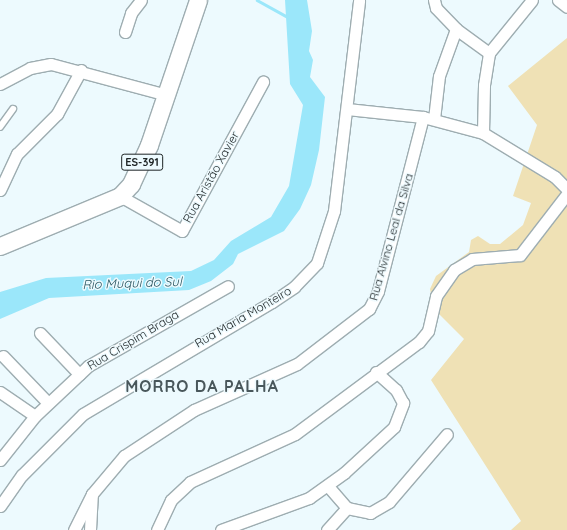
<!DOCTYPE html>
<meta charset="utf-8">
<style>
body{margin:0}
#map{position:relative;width:567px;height:530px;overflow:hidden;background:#edfafe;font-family:Quicksand,sans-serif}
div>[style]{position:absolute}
.green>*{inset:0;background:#efe1b5}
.water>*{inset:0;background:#9be7fa}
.stream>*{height:2.5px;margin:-1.25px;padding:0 1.25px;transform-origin:1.25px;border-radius:1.25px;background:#9be7fa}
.roads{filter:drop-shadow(1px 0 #9eadb1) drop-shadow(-1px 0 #9eadb1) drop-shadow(0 1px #9eadb1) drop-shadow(0 -1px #9eadb1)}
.service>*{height:5.5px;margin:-2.75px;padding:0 2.75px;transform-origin:2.75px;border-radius:2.75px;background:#fff}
.minor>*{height:11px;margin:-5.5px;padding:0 5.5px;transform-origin:5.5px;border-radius:5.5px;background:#fff}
.primary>*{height:17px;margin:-8.5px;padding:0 8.5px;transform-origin:8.5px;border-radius:8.5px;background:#fff}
span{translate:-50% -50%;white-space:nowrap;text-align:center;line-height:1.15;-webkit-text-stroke:3px #edfafe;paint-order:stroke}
.shield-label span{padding:1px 3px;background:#edfafe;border:1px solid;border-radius:3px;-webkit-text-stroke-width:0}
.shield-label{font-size:11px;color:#1e2425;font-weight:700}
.street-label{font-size:12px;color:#1e2425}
.water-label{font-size:13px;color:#2c5862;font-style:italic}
.district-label{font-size:16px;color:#49575b;font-weight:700;letter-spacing:1px}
</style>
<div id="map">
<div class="green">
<div style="clip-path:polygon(567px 38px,567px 530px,511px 530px,521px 521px,431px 380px,464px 339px,434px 309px,430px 289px,436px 276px,469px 252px,471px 240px,478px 236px,490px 244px,500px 244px,523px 225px,531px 203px,513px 196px,537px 125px,508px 86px)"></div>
</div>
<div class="water">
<div style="clip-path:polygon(285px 0,307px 0,312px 31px,309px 51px,313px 60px,310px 77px,325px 97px,319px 150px,311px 185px,300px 209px,284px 231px,238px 254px,233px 264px,211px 281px,189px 290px,49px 298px,0 319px,0 292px,46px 278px,191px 271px,214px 260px,231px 241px,271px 217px,289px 186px,303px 105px,290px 84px)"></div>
</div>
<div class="stream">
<div style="left:257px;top:0;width:35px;rotate:29deg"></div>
</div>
<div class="roads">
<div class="service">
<div style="left:0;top:127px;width:22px;rotate:-54deg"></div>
</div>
<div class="minor">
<div style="left:434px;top:0;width:8px;rotate:76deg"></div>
<div style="left:436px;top:8px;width:29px;rotate:46deg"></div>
<div style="left:456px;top:29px;width:41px;rotate:36deg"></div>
<div style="left:558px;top:0;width:11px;rotate:38deg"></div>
<div style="left:125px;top:32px;width:20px;rotate:-72deg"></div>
<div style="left:131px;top:13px;width:16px;rotate:-52deg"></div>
<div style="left:0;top:84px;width:34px;rotate:-28deg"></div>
<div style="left:30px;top:68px;width:21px;rotate:-11deg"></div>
<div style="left:51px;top:64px;width:120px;rotate:15deg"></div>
<div style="left:347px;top:109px;width:76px;rotate:6deg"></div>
<div style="left:423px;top:117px;width:62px;rotate:14.9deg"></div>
<div style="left:483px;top:133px;width:84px;rotate:31.4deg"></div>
<div style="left:555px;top:177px;width:17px;rotate:45deg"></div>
<div style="left:434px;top:119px;width:43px;rotate:-83.4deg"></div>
<div style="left:439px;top:76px;width:50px;rotate:-70.1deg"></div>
<div style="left:483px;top:133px;width:48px;rotate:-88.8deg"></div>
<div style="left:484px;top:85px;width:32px;rotate:-81deg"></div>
<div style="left:489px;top:53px;width:68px;rotate:-50.9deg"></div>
<div style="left:0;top:190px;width:40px;rotate:-65deg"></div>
<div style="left:17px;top:154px;width:57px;rotate:-45deg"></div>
<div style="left:57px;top:114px;width:50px;rotate:-61.4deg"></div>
<div style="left:120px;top:196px;width:71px;rotate:29.4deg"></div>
<div style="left:182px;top:231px;width:170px;rotate:-61.5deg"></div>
<div style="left:40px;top:333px;width:57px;rotate:46.4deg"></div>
<div style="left:3px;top:356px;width:65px;rotate:46.2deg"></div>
<div style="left:0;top:392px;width:42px;rotate:34.4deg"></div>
<div style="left:0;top:460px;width:56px;rotate:-51.5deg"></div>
<div style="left:35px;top:416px;width:73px;rotate:-43.3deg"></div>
<div style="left:88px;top:366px;width:161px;rotate:-29.7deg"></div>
<div style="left:0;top:506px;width:38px;rotate:-55deg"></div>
<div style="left:22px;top:475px;width:86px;rotate:-45deg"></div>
<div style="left:83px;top:414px;width:220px;rotate:-30.7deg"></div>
<div style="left:272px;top:302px;width:27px;rotate:-34deg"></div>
<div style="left:294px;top:287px;width:33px;rotate:-46deg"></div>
<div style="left:317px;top:263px;width:55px;rotate:-71.9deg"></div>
<div style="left:334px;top:211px;width:212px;rotate:-83.2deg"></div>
<div style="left:347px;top:508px;width:24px;rotate:12deg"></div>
<div style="left:370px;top:513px;width:22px;rotate:-30deg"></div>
<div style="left:389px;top:502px;width:89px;rotate:-49.5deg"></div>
<div style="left:74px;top:530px;width:40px;rotate:-63.4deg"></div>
<div style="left:92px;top:494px;width:50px;rotate:-49.9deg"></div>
<div style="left:124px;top:456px;width:84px;rotate:-33.3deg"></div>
<div style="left:194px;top:410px;width:113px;rotate:-24.1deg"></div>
<div style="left:297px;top:364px;width:91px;rotate:-37.4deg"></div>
<div style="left:369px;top:309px;width:20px;rotate:-63deg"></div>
<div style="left:378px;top:291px;width:180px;rotate:-75.5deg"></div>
<div style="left:90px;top:530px;width:36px;rotate:-87deg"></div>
<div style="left:157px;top:530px;width:33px;rotate:-65deg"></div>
<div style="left:171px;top:500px;width:26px;rotate:-43deg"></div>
<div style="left:190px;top:482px;width:115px;rotate:-24.6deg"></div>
<div style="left:295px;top:434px;width:154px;rotate:-36.6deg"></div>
<div style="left:419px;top:342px;width:14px;rotate:-51deg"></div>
<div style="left:428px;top:331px;width:36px;rotate:-77deg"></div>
<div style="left:436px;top:296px;width:32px;rotate:-55deg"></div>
<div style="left:454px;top:270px;width:21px;rotate:-31deg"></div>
<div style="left:472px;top:259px;width:48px;rotate:-4.8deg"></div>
<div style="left:520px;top:255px;width:77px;rotate:-52.4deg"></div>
<div style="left:221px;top:530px;width:94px;rotate:-20deg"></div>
<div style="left:309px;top:498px;width:43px;rotate:-35.5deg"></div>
<div style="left:344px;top:473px;width:68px;rotate:-42.6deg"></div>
<div style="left:394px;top:427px;width:26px;rotate:-69deg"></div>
<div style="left:403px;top:403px;width:15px;rotate:-118deg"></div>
<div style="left:396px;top:390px;width:27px;rotate:-138deg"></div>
<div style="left:327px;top:530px;width:30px;rotate:-48deg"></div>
<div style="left:347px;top:508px;width:29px;rotate:-131deg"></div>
</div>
<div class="primary">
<div style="left:0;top:246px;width:130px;rotate:-22.6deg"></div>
<div style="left:120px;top:196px;width:16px;rotate:-47deg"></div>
<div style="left:131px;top:184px;width:43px;rotate:-65.2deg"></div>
<div style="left:149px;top:145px;width:153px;rotate:-71.3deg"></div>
</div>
</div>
<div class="shield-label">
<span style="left:142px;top:162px">ES-391</span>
</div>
<div class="street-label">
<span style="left:211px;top:177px;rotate:-61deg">Rua Aristão Xavier</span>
<span style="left:391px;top:237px;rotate:-74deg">Rua Alvino Leal da Silva</span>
<span style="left:243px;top:317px;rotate:-30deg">Rua Maria Monteiro</span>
<span style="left:133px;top:340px;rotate:-31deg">Rua Crispim Braga</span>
</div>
<div class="water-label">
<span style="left:132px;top:283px;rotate:-2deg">Rio Muqui do Sul</span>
</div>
<div class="district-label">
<span style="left:202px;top:386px">MORRO DA PALHA</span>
</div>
</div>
